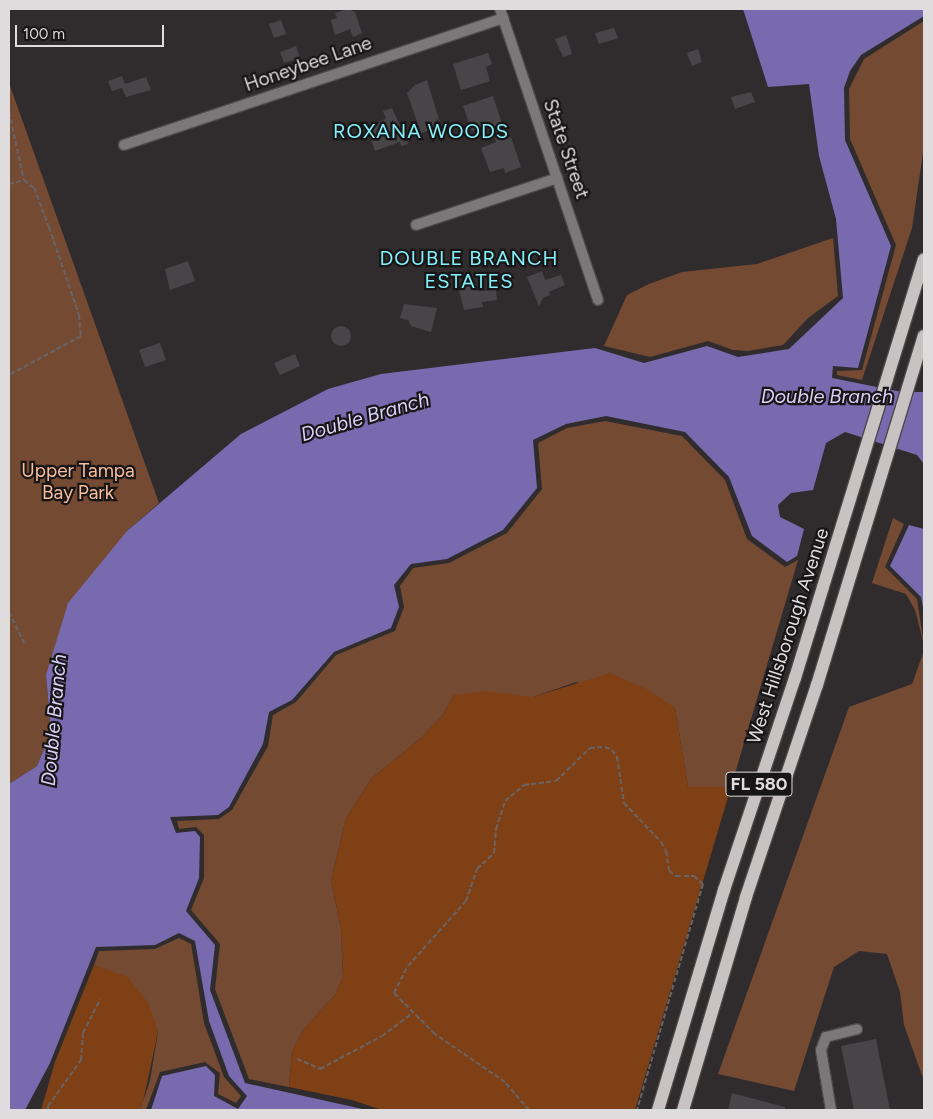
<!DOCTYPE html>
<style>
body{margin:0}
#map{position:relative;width:933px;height:1119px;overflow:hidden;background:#302c2e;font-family:Figtree,sans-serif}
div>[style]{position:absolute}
.green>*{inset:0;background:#744a32}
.forest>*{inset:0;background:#804015}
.water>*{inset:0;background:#786aae}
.building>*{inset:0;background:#484549}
.round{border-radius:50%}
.path>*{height:2px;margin-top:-1px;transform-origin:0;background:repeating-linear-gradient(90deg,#686466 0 5px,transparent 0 7.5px)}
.roads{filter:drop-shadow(1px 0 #4c484a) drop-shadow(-1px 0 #4c484a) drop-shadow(0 1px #4c484a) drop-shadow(0 -1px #4c484a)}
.minor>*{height:10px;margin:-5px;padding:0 5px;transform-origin:5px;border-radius:5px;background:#7a7878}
.primary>*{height:12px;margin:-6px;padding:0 6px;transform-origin:6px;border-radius:6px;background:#c8c2c2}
span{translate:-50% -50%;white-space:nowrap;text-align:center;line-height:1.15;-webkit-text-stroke:4.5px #171516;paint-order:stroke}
.shield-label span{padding:1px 4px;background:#171516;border:1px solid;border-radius:4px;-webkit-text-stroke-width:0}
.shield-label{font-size:18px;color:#dfdcdd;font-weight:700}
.street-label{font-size:19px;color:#dfdcdd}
.park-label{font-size:19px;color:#f8bd9d}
.neighbourhood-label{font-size:20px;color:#85f0fa;letter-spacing:1px}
.water-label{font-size:20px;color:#d7d1f8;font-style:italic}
.frame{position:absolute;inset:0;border:10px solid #dfdcdd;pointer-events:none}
.scale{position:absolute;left:15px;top:25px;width:149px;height:22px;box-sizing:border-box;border:2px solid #dfdcdd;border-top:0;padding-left:6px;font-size:15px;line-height:18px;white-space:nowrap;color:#dfdcdd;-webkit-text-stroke:4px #171516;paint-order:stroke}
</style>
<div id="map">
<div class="green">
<div style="clip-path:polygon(924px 21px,924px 146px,912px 228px,862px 380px,837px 375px,837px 371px,862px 370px,896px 245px,850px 139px,849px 89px,864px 59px)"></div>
<div style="clip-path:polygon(9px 83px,159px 503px,127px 531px,46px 675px,51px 732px,37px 766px,9px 784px)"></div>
<div style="clip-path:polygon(833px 238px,838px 296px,808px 318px,783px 345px,748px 351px,733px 350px,708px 341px,650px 357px,604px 346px,627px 295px,649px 284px,682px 272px,757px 264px)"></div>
<div style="clip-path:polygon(605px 421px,682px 436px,725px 480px,747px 539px,785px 567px,798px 560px,731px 787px,688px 787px,675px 708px,576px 682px,533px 697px,454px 695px,443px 715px,421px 738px,372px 778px,346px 818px,331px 881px,341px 928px,343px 977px,335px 995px,303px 1030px,292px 1052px,289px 1087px,249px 1079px,215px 989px,220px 944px,191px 910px,204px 878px,204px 835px,196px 827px,179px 829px,177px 821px,219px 819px,232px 810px,268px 746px,273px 715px,296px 702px,336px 655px,395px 631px,404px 607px,400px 586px,413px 568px,449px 563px,507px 533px,542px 489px,538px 443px,567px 428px)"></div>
<div style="clip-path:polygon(893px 518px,904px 524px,885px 567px,917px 599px,924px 645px,915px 610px,906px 594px,872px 583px)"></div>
<div style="clip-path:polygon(924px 651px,924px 1081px,904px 1025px,900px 992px,887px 954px,859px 951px,834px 967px,794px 1091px,718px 1074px,849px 707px,912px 684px)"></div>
<div style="clip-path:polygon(179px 938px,191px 944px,204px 1023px,224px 1077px,241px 1096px,236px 1103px,218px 1094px,220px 1073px,205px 1062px,160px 1072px,146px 1110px,140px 1110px,150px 1081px,158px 1032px,148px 1004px,94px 965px,99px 951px,155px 949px)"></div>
</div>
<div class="forest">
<div style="clip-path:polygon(610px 673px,645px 688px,675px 708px,688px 787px,731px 787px,635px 1110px,382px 1110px,352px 1100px,289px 1087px,292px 1052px,303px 1030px,335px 995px,343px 977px,341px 928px,331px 881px,346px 818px,372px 778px,421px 738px,443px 715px,454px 695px,486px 691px,533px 697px)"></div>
<div style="clip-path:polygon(94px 965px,128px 977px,149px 1004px,158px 1032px,143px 1102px,140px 1110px,41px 1110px,55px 1062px)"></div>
</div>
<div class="water">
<div style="clip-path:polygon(743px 9px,924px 9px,924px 16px,861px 55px,850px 71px,844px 88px,845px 140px,891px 246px,858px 368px,833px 366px,832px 378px,902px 392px,924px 392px,924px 464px,917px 455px,845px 432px,826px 443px,813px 490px,791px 493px,778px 505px,780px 517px,804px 529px,797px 556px,787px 562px,752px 536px,729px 477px,685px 432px,606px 416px,566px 424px,533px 440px,537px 488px,503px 530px,447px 559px,411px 564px,394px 585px,399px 607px,391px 628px,334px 652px,292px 700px,269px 712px,263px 744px,229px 807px,218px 815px,170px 817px,176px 833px,195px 831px,200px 837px,199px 878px,186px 911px,215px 945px,210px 990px,245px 1083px,367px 1110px,151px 1110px,162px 1076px,206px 1066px,215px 1075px,214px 1096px,238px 1109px,247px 1096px,229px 1076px,209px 1021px,195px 941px,179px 933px,155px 945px,96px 947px,50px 1063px,25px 1110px,9px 1110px,9px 784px,37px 766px,51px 732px,46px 675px,68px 603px,127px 531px,241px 434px,328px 389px,381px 374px,595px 348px,644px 363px,707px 346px,738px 357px,789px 349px,843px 298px,836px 219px,819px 156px,809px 84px,768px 87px)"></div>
<div style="clip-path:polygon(909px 525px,924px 529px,924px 613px,921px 597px,890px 566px)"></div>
</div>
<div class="building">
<div style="clip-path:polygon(348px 9px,355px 12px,362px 33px,353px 37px,350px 29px,335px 35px,331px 20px,337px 18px,335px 13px)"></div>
<div style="clip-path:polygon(281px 20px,286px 34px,274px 38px,269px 24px)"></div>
<div style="clip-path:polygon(614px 28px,618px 38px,599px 44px,595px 33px)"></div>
<div style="clip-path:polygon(566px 35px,572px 54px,563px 57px,555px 39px)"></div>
<div style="clip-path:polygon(296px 46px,300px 58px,284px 63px,280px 52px)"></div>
<div style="clip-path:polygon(698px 49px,702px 62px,692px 66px,687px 53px)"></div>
<div style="clip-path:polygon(488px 53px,492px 64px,486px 67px,490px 81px,461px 90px,453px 64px)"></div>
<div style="clip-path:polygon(122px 76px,125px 84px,146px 77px,151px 90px,126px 97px,122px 88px,112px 91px,108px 81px)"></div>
<div style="clip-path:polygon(427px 80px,441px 126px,421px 133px,407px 93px,415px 85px)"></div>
<div style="clip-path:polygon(751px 92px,755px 102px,735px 109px,731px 97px)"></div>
<div style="clip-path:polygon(493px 96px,507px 139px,511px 137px,521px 167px,505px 173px,504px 168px,490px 172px,481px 148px,496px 142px,490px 125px,472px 131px,463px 106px)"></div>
<div style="clip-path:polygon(392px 108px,408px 144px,401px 146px,400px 142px,375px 151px,368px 130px,373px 129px,371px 124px,386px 119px,383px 111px)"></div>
<div style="clip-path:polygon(188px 261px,195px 281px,170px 290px,165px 269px)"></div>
<div style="clip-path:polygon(542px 271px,545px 280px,561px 275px,565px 285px,549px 292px,550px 295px,543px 298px,539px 306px,527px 277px)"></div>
<div style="clip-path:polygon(471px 284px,472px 288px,481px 291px,496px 290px,497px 300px,482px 302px,483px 307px,464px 310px,458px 286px)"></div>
<div style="clip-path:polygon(404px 304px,437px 308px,431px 332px,411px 326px,408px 320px,400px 318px)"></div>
<div class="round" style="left:331px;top:326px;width:20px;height:20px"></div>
<div style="clip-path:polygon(160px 343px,166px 360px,145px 367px,139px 350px)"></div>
<div style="clip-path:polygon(295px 354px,300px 366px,280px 375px,274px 363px)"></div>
<div style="clip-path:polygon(876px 1039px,890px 1110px,854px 1110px,841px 1046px)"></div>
<div style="clip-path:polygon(732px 1093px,785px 1107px,785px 1110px,728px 1110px)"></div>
</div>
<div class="path">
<div style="left:9px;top:112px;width:70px;rotate:77.6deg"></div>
<div style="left:24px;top:180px;width:13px;rotate:39deg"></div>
<div style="left:34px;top:188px;width:42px;rotate:69deg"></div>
<div style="left:49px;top:227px;width:93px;rotate:71.2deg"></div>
<div style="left:79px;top:315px;width:21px;rotate:85deg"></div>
<div style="left:81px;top:336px;width:82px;rotate:151.6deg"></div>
<div style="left:9px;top:184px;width:16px;rotate:-15deg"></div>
<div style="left:9px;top:612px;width:37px;rotate:64deg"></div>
<div style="left:297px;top:1059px;width:25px;rotate:23deg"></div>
<div style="left:320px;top:1069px;width:70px;rotate:-28deg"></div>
<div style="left:382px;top:1036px;width:38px;rotate:-37deg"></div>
<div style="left:48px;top:1110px;width:4px;rotate:-90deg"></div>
<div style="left:48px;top:1106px;width:57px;rotate:-54.3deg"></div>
<div style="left:81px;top:1060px;width:27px;rotate:-86deg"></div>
<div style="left:83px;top:1033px;width:38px;rotate:-63deg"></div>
<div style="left:529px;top:1110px;width:37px;rotate:-131deg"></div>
<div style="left:505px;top:1082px;width:85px;rotate:-145.6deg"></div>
<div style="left:435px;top:1034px;width:58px;rotate:-135deg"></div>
<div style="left:394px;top:993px;width:30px;rotate:-63deg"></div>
<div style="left:408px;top:966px;width:87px;rotate:-48.3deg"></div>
<div style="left:466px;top:901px;width:34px;rotate:-71deg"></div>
<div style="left:477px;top:869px;width:23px;rotate:-43deg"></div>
<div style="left:494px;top:853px;width:24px;rotate:-85deg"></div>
<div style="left:496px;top:829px;width:29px;rotate:-72deg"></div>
<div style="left:505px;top:801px;width:25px;rotate:-40deg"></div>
<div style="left:524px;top:785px;width:32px;rotate:-7deg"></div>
<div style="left:556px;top:781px;width:47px;rotate:-44.1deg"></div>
<div style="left:590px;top:748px;width:15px;rotate:-4deg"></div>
<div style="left:605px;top:747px;width:8px;rotate:23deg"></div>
<div style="left:612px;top:750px;width:9px;rotate:54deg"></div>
<div style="left:617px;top:757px;width:47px;rotate:81.3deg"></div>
<div style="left:624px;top:803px;width:54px;rotate:46.5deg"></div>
<div style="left:661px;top:842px;width:10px;rotate:61deg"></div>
<div style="left:666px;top:851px;width:20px;rotate:81deg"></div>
<div style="left:669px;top:871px;width:9px;rotate:36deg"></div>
<div style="left:676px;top:876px;width:18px"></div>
<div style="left:694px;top:876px;width:12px;rotate:42deg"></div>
<div style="left:703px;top:884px;width:235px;rotate:106.3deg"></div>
</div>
<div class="roads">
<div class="minor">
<div style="left:500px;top:9px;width:307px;rotate:71.4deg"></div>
<div style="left:124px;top:145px;width:400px;rotate:-18.5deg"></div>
<div style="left:416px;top:225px;width:149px;rotate:-18.4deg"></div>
<div style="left:831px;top:1110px;width:61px;rotate:-99.5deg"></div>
<div style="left:821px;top:1050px;width:14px;rotate:-69deg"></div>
<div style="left:826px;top:1037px;width:32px;rotate:-14deg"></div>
</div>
<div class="primary">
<div style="left:658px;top:1110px;width:230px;rotate:-73.3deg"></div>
<div style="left:724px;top:890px;width:224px;rotate:-71.5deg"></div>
<div style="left:795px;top:678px;width:438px;rotate:-72.9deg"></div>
<div style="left:683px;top:1110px;width:222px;rotate:-73.5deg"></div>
<div style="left:746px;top:897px;width:224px;rotate:-71.5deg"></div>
<div style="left:817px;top:685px;width:365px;rotate:-73deg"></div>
</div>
</div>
<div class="shield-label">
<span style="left:759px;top:784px">FL 580</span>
</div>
<div class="street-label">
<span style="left:308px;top:64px;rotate:-19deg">Honeybee Lane</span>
<span style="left:566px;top:149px;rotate:71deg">State Street</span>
<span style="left:788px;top:636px;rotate:-72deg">West Hillsborough Avenue</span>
</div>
<div class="park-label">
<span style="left:78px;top:482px">Upper Tampa<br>Bay Park</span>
</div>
<div class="neighbourhood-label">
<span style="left:421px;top:131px">ROXANA WOODS</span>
<span style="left:469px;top:270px">DOUBLE BRANCH<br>ESTATES</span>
</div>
<div class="water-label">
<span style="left:827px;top:396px">Double Branch</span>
<span style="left:365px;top:417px;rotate:-16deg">Double Branch</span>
<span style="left:54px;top:720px;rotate:-85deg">Double Branch</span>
</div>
<div class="frame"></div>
<div class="scale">100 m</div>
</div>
